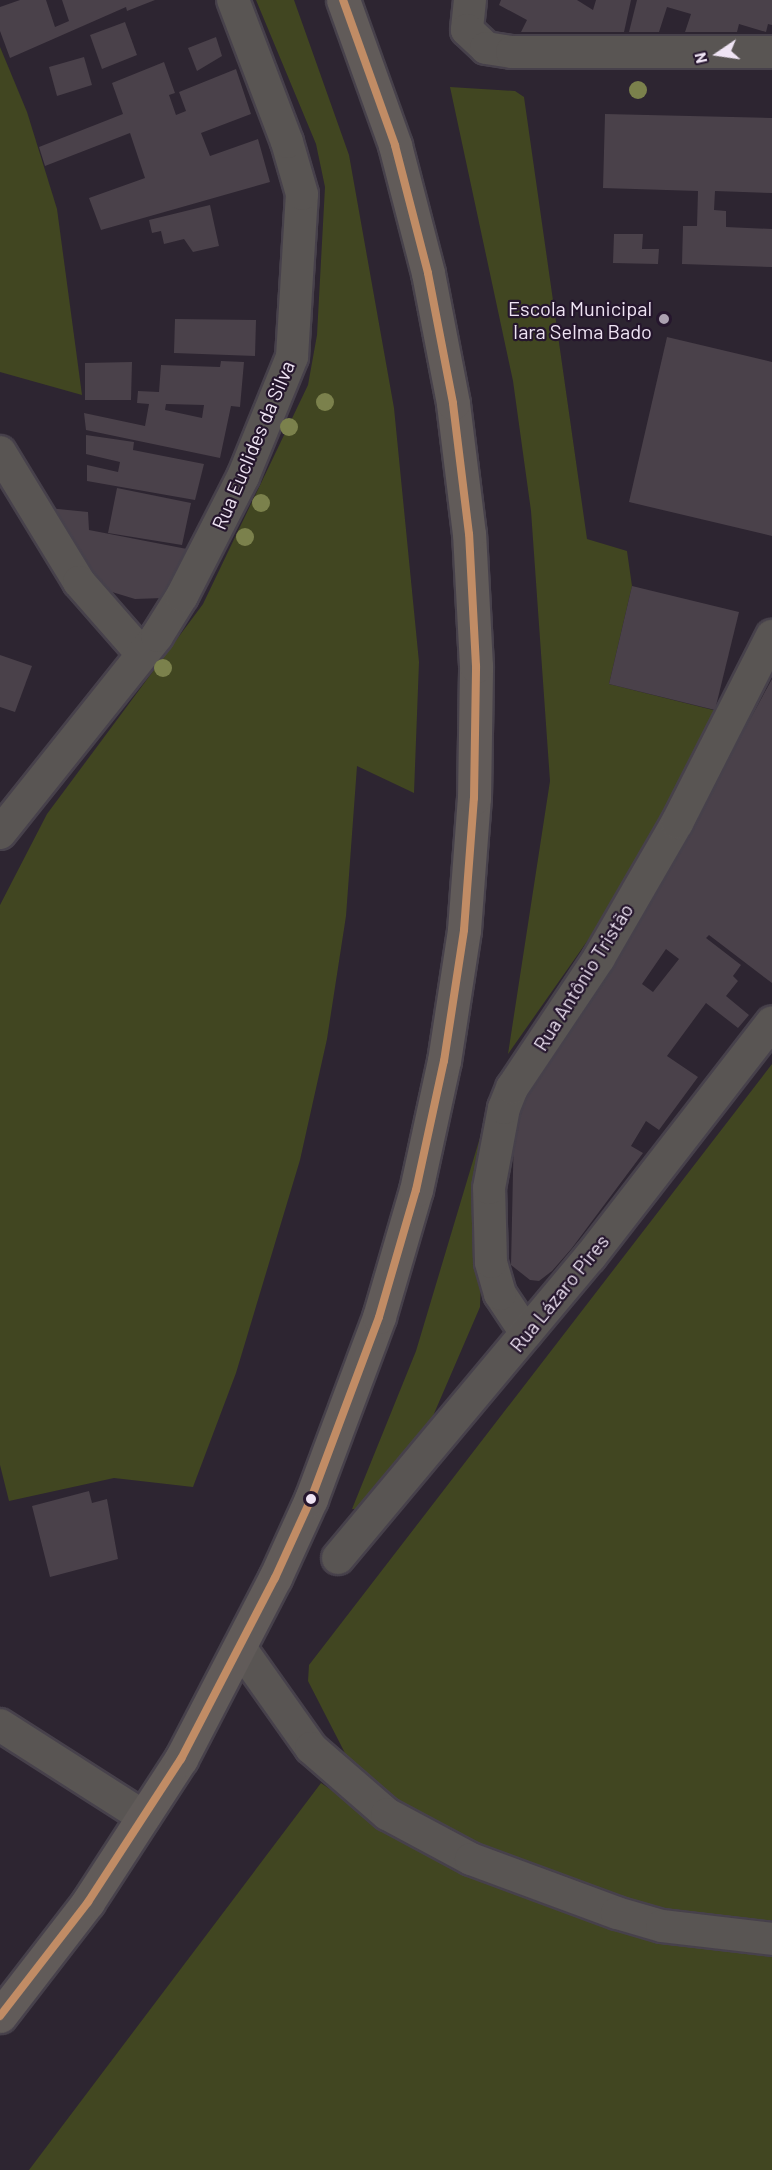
<!DOCTYPE html>
<meta charset="utf-8">
<style>
body{margin:0}
#map{position:relative;width:772px;height:2170px;overflow:hidden;background:#2d2531;font-family:Barlow,sans-serif}
div>[style]{position:absolute}
.green>*{inset:0;background:#414621}
.building>*{inset:0;background:#4a414a}
.roads{filter:drop-shadow(2px 0 #47414b) drop-shadow(-2px 0 #47414b) drop-shadow(0 2px #47414b) drop-shadow(0 -2px #47414b)}
.minor>*{height:32px;margin:-16px;padding:0 16px;transform-origin:16px;border-radius:16px;background:#595553}
.major>*{height:33px;margin:-16.5px;padding:0 16.5px;transform-origin:16.5px;border-radius:16.5px;background:#615b59}
.bus-1>*{height:8px;margin:-4px;padding:0 4px;transform-origin:4px;border-radius:4px;background:#c18c65}
.trees>*{width:18px;height:18px;margin:-9px;border-radius:50%;background:#7b814c}
.dots>*{width:16px;height:16px;translate:-50% -50%;box-sizing:border-box;border:3px solid #25162d;border-radius:50%}
span{translate:-50% -50%;white-space:nowrap;text-align:center;line-height:1.15;-webkit-text-stroke:4.5px #25162d;paint-order:stroke}
.poi-label{font-size:20px;color:#efe4f4}
.right{translate:-100% -50%;text-align:right}
.street-label{font-size:20px;color:#efe4f4}
.north{position:absolute;left:688px;top:24px;width:60px;height:60px;-webkit-text-stroke:4px #25162d;paint-order:stroke;rotate:257deg;font-size:16px;font-weight:700;line-height:24px;text-align:center;color:#efe4f4}
.north::after{content:'';display:block;margin:auto;width:21px;height:27px;background:#efe4f4;clip-path:polygon(50% 0,100% 100%,50% 72%,0 100%)}
</style>
<div id="map">
<div class="green">
<div style="clip-path:polygon(256px 0,294px 0,349px 155px,394px 408px,419px 662px,414px 793px,357px 766px,346px 916px,327px 1039px,300px 1160px,236px 1373px,193px 1487px,114px 1478px,9px 1501px,0 1465px,0 905px,47px 814px,203px 604px,308px 385px,317px 335px,325px 187px,316px 144px)"></div>
<div style="clip-path:polygon(0 47px,27px 112px,57px 209px,82px 395px,0 372px)"></div>
<div style="clip-path:polygon(450px 87px,515px 91px,524px 97px,587px 539px,627px 551px,632px 586px,609px 684px,721px 712px,602px 920px,508px 1054px,550px 781px,531px 511px,513px 381px)"></div>
<div style="clip-path:polygon(772px 1064px,772px 2170px,29px 2170px,321px 1783px,362px 1811px,376px 1792px,347px 1757px,308px 1681px,309px 1665px)"></div>
<div style="clip-path:polygon(487px 1114px,480px 1307px,433px 1416px,358px 1509px,352px 1509px,416px 1351px)"></div>
</div>
<div class="building">
<div style="clip-path:polygon(20px 0,46px 0,55px 27px,69px 21px,62px 0,155px 0,127px 11px,126px 7px,10px 58px,0 31px,0 7px)"></div>
<div style="clip-path:polygon(501px 0,577px 0,593px 10px,596px 0,631px 0,624px 32px,521px 32px,527px 20px,499px 5px)"></div>
<div style="clip-path:polygon(637px 0,772px 0,772px 25px,768px 24px,766px 32px,739px 24px,737px 32px,685px 32px,691px 14px,667px 7px,659px 32px,629px 32px)"></div>
<div style="clip-path:polygon(125px 22px,137px 55px,102px 69px,90px 35px)"></div>
<div style="clip-path:polygon(216px 37px,222px 56px,197px 71px,188px 48px)"></div>
<div style="clip-path:polygon(84px 57px,92px 85px,57px 96px,49px 67px)"></div>
<div style="clip-path:polygon(164px 62px,175px 93px,169px 95px,176px 115px,186px 111px,179px 92px,236px 69px,251px 114px,201px 133px,210px 156px,258px 139px,270px 182px,101px 230px,89px 198px,145px 178px,130px 133px,45px 166px,39px 147px,123px 114px,112px 83px)"></div>
<div style="clip-path:polygon(605px 114px,772px 118px,772px 193px,715px 191px,714px 210px,726px 211px,726px 227px,772px 229px,772px 267px,682px 264px,683px 226px,697px 226px,698px 191px,603px 188px)"></div>
<div style="clip-path:polygon(210px 205px,219px 246px,193px 252px,184px 239px,164px 244px,161px 231px,152px 233px,149px 220px)"></div>
<div style="clip-path:polygon(614px 234px,643px 234px,642px 249px,659px 249px,658px 264px,613px 263px)"></div>
<div style="clip-path:polygon(175px 319px,256px 320px,255px 356px,174px 353px)"></div>
<div style="clip-path:polygon(667px 337px,772px 362px,772px 536px,629px 502px)"></div>
<div style="clip-path:polygon(evenodd,221px 361px,244px 362px,240px 407px,231px 406px,220px 458px,86px 430px,84px 413px,145px 426px,149px 404px,137px 403px,138px 391px,159px 392px,161px 365px,220px 367px,221px 361px,166px 404px,204px 405px,202px 418px,165px 410px,166px 404px)"></div>
<div style="clip-path:polygon(132px 362px,131px 400px,85px 400px,85px 363px)"></div>
<div style="clip-path:polygon(86px 435px,134px 442px,133px 450px,204px 464px,195px 500px,87px 481px,87px 465px,118px 472px,120px 462px,86px 454px)"></div>
<div style="clip-path:polygon(117px 488px,191px 503px,182px 545px,108px 533px)"></div>
<div style="clip-path:polygon(48px 508px,88px 512px,89px 530px,187px 549px,163px 598px,135px 599px,112px 592px,85px 571px)"></div>
<div style="clip-path:polygon(632px 586px,739px 612px,715px 710px,609px 684px)"></div>
<div style="clip-path:polygon(0 655px,32px 666px,15px 712px,0 707px)"></div>
<div style="clip-path:polygon(evenodd,772px 679px,772px 983px,709px 935px,706px 938px,741px 965px,733px 976px,738px 981px,726px 996px,749px 1015px,738px 1028px,706px 1003px,667px 1056px,698px 1077px,659px 1130px,646px 1121px,631px 1146px,643px 1153px,572px 1248px,552px 1271px,539px 1281px,530px 1280px,511px 1265px,514px 1126px,520px 1103px,656px 892px,772px 679px,666px 949px,679px 959px,653px 992px,642px 984px,666px 949px)"></div>
<div style="clip-path:polygon(89px 1491px,92px 1503px,107px 1499px,118px 1559px,50px 1577px,32px 1506px)"></div>
</div>
<div class="roads">
<div class="minor">
<div style="left:470px;top:0;width:30px;rotate:96deg"></div>
<div style="left:467px;top:30px;width:26px;rotate:43deg"></div>
<div style="left:486px;top:48px;width:26px;rotate:9deg"></div>
<div style="left:512px;top:52px;width:260px"></div>
<div style="left:0;top:452px;width:152px;rotate:58.7deg"></div>
<div style="left:79px;top:582px;width:96px;rotate:48.8deg"></div>
<div style="left:0;top:833px;width:252px;rotate:-51.4deg"></div>
<div style="left:157px;top:636px;width:47px;rotate:-58deg"></div>
<div style="left:182px;top:596px;width:134px;rotate:-62.9deg"></div>
<div style="left:243px;top:477px;width:130px;rotate:-67.8deg"></div>
<div style="left:292px;top:357px;width:163px;rotate:-86.5deg"></div>
<div style="left:302px;top:194px;width:54px;rotate:-106.1deg"></div>
<div style="left:287px;top:142px;width:152px;rotate:-110.8deg"></div>
<div style="left:526px;top:1333px;width:47px;rotate:-123.7deg"></div>
<div style="left:500px;top:1294px;width:33px;rotate:-106deg"></div>
<div style="left:491px;top:1262px;width:74px;rotate:-91.5deg"></div>
<div style="left:489px;top:1188px;width:81px;rotate:-79.4deg"></div>
<div style="left:504px;top:1108px;width:22px;rotate:-68deg"></div>
<div style="left:512px;top:1088px;width:156px;rotate:-56.2deg"></div>
<div style="left:599px;top:958px;width:156px;rotate:-60deg"></div>
<div style="left:677px;top:823px;width:210px;rotate:-63.1deg"></div>
<div style="left:338px;top:1558px;width:393px;rotate:-50.1deg"></div>
<div style="left:590px;top:1257px;width:297px;rotate:-52.2deg"></div>
<div style="left:241px;top:1649px;width:121px;rotate:54.7deg"></div>
<div style="left:311px;top:1748px;width:101px;rotate:41deg"></div>
<div style="left:387px;top:1814px;width:95px;rotate:28.2deg"></div>
<div style="left:471px;top:1859px;width:156px;rotate:20.3deg"></div>
<div style="left:617px;top:1913px;width:47px;rotate:16.1deg"></div>
<div style="left:662px;top:1926px;width:111px;rotate:6.7deg"></div>
<div style="left:0;top:1725px;width:171px;rotate:32.6deg"></div>
</div>
<div class="major">
<div style="left:0;top:2016px;width:144px;rotate:-52.3deg"></div>
<div style="left:88px;top:1902px;width:171px;rotate:-57deg"></div>
<div style="left:181px;top:1759px;width:204px;rotate:-62.6deg"></div>
<div style="left:275px;top:1578px;width:87px;rotate:-65.5deg"></div>
<div style="left:311px;top:1499px;width:194px;rotate:-69.5deg"></div>
<div style="left:379px;top:1317px;width:132px;rotate:-73.8deg"></div>
<div style="left:416px;top:1190px;width:132px;rotate:-77.8deg"></div>
<div style="left:444px;top:1061px;width:133px;rotate:-81.3deg"></div>
<div style="left:464px;top:930px;width:132px;rotate:-85.7deg"></div>
<div style="left:474px;top:798px;width:132px;rotate:-89.1deg"></div>
<div style="left:476px;top:666px;width:132px;rotate:-93deg"></div>
<div style="left:469px;top:534px;width:132px;rotate:-97deg"></div>
<div style="left:453px;top:403px;width:132px;rotate:-100.9deg"></div>
<div style="left:428px;top:273px;width:132px;rotate:-104.5deg"></div>
<div style="left:395px;top:145px;width:154px;rotate:-109.7deg"></div>
</div>
</div>
<div class="bus-1">
<div style="left:0;top:2016px;width:144px;rotate:-52.3deg"></div>
<div style="left:88px;top:1902px;width:171px;rotate:-57deg"></div>
<div style="left:181px;top:1759px;width:204px;rotate:-62.6deg"></div>
<div style="left:275px;top:1578px;width:87px;rotate:-65.5deg"></div>
<div style="left:311px;top:1499px;width:194px;rotate:-69.5deg"></div>
<div style="left:379px;top:1317px;width:132px;rotate:-73.8deg"></div>
<div style="left:416px;top:1190px;width:132px;rotate:-77.8deg"></div>
<div style="left:444px;top:1061px;width:133px;rotate:-81.3deg"></div>
<div style="left:464px;top:930px;width:132px;rotate:-85.7deg"></div>
<div style="left:474px;top:798px;width:132px;rotate:-89.1deg"></div>
<div style="left:476px;top:666px;width:132px;rotate:-93deg"></div>
<div style="left:469px;top:534px;width:132px;rotate:-97deg"></div>
<div style="left:453px;top:403px;width:132px;rotate:-100.9deg"></div>
<div style="left:428px;top:273px;width:132px;rotate:-104.5deg"></div>
<div style="left:395px;top:145px;width:154px;rotate:-109.7deg"></div>
</div>
<div class="trees">
<div style="left:638px;top:90px"></div>
<div style="left:325px;top:402px"></div>
<div style="left:289px;top:427px"></div>
<div style="left:261px;top:503px"></div>
<div style="left:245px;top:537px"></div>
<div style="left:163px;top:668px"></div>
</div>
<div class="dots">
<div style="left:664px;top:319px;background:#aba1b0"></div>
<div style="left:311px;top:1499px;background:#efe4f4"></div>
</div>
<div class="poi-label">
<span class="right" style="left:652px;top:320px">Escola Municipal<br>Iara Selma Bado</span>
</div>
<div class="street-label">
<span style="left:253px;top:445px;rotate:-67deg">Rua Euclides da Silva</span>
<span style="left:583px;top:977px;rotate:-58deg">Rua Antônio Tristão</span>
<span style="left:559px;top:1293px;rotate:-51deg">Rua Lázaro Pires</span>
</div>
<div class="north">N</div>
</div>
